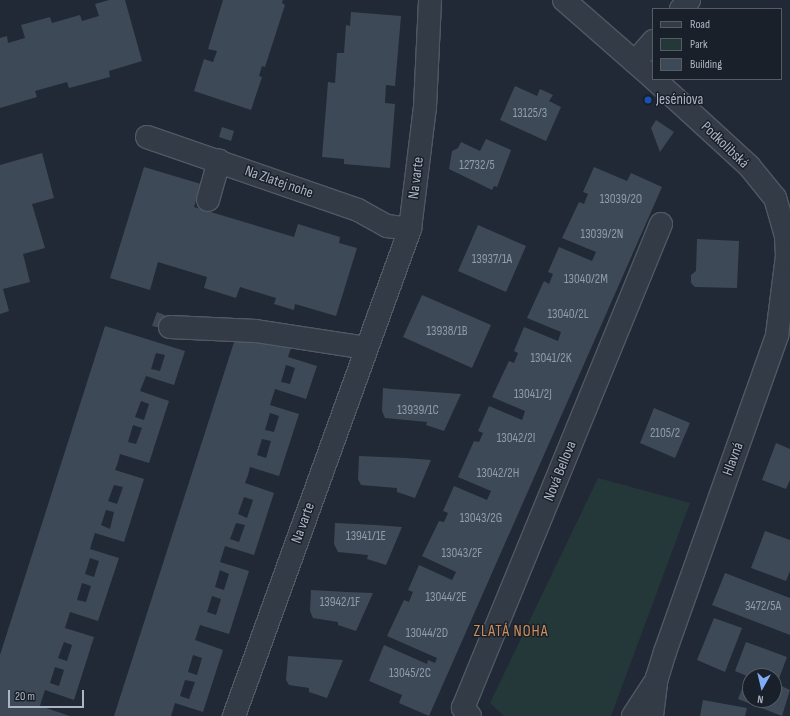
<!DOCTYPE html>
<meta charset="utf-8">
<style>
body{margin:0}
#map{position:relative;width:790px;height:716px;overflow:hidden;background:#202935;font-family:"Sofia Sans Condensed",sans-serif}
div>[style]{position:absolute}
.green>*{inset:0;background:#253839}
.building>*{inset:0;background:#3e4958}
.roads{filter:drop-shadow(1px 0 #505864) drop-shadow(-1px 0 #505864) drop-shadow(0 1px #505864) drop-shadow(0 -1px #505864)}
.minor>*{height:22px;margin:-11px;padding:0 11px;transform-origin:11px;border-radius:11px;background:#333b46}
.dots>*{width:11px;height:11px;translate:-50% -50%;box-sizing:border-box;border:2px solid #19202a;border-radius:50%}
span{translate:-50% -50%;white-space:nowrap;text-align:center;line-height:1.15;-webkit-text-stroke:3px #19202a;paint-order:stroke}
.number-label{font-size:13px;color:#919aa8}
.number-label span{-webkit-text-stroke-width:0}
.poi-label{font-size:15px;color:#adb5c3}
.left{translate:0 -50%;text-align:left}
.street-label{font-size:15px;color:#adb5c3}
.neighbourhood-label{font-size:16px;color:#d08e5b;letter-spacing:1px}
.legend{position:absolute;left:652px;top:8px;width:130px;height:72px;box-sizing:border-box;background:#19202a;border:1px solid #545c67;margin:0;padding:5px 7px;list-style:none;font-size:12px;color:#adb5c3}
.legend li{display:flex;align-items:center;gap:8px;height:20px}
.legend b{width:20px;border:1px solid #545c67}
.north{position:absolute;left:742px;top:668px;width:40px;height:40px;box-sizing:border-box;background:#19202a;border:1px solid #545c67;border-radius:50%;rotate:188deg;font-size:11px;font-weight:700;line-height:16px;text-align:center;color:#adb5c3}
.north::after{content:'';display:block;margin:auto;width:14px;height:18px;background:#80adf5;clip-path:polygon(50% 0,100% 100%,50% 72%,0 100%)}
.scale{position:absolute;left:8px;top:690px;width:76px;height:18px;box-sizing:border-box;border:2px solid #adb5c3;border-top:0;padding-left:5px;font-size:12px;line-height:14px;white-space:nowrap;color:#adb5c3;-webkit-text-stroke:3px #19202a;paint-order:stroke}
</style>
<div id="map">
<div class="green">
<div style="clip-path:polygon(598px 478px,690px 503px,611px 716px,504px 716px,490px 703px)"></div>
</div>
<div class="building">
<div style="clip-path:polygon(109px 0,125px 0,142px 61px,109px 71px,110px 77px,69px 88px,67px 82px,35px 91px,37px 97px,0 108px,0 38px,7px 36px,8px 43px,25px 38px,21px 25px,50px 17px,52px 23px,80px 15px,82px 21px,99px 16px,95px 4px)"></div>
<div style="clip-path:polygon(223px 0,283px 0,282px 3px,285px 5px,265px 67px,262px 66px,259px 76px,262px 77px,251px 110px,194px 91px,204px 59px,213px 62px,217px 51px,208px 49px)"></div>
<div style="clip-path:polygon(351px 12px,401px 16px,395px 86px,386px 85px,385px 103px,395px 104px,390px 168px,344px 164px,344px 159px,322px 157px,328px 82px,335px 83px,337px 53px,344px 53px,346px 25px,350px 26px)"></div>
<div style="clip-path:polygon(515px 86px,537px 96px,540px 89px,553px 95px,549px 101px,561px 107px,546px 141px,500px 120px)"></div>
<div style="clip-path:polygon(656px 120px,674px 132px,660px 152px,651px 128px)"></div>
<div style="clip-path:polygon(222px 127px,234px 131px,231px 141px,219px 137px)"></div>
<div style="clip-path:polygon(486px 139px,511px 150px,497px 187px,494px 186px,492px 190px,449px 169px,452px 151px,458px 148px,461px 142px,480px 151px)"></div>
<div style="clip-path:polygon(42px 153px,54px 198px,32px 204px,45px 248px,23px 254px,30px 282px,3px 289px,9px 311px,0 314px,0 165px)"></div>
<div style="clip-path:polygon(144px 167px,201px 184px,194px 207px,294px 237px,298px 224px,340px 237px,339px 243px,357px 248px,336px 316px,295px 304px,294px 310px,274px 304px,276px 298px,240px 287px,236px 298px,204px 288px,207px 277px,158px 262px,150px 290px,110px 278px)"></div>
<div style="clip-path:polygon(594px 167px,627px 181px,631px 173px,662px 187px,429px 716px,399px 703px,402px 695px,369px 681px,384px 645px,427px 664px,428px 660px,435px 663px,437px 658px,387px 636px,404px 600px,409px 602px,413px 592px,408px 590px,419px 565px,452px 580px,456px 572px,422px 556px,439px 521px,444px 522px,448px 513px,443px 511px,454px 486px,487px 500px,491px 491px,458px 477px,474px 441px,479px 442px,483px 433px,478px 431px,489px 406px,522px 420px,525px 411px,492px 397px,509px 361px,514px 363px,518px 353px,514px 351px,524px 327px,558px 341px,561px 332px,527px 318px,544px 281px,549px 284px,553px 274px,548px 272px,559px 247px,592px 261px,596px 252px,562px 238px,579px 202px,584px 204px,588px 194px,583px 192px)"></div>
<div style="clip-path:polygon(478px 225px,526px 246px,506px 292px,458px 271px)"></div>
<div style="clip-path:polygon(697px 239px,739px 241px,737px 288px,695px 287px,691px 283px,691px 275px,696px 271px)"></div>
<div style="clip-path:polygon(422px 295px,491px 325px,472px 368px,403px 337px)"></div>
<div style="clip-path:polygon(157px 312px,165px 315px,161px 328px,152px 326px)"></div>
<div style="clip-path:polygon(evenodd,105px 326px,185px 351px,174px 385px,146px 376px,140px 391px,169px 401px,149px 463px,120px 454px,118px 462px,115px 470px,144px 479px,124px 542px,95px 533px,92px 542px,90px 549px,119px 558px,98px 621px,70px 612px,65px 628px,94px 637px,74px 700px,45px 690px,42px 699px,40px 706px,70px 716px,0 716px,0 655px,105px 326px,156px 353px,165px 355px,160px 371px,151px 369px,156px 353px,105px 326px,141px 401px,149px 404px,144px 420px,135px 417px,141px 401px,105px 326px,133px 425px,142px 428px,136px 444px,128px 442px,133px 425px,105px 326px,114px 485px,123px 487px,117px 504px,108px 501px,114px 485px,105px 326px,106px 510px,114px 512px,110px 529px,101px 525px,106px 510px,105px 326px,90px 558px,99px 561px,94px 577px,85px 574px,90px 558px,105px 326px,82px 583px,91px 586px,86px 602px,77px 600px,82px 583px,105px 326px,64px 642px,72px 645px,67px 661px,58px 658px,64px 642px,105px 326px,55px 667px,64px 670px,59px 686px,50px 683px,55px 667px)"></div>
<div style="clip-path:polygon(evenodd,235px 339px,292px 345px,288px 357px,317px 366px,306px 399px,275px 389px,270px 405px,299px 414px,279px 476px,250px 467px,248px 475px,245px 483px,274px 493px,254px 555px,225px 546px,220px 562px,249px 571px,229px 634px,200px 625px,195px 640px,223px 650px,203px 712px,175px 703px,171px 716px,114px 716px,235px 339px,286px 365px,295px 368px,290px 384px,281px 382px,286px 365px,235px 339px,270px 413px,279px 416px,274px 432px,265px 430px,270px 413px,235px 339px,262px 439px,271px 441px,266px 458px,257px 455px,262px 439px,235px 339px,244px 497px,253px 500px,247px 518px,238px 514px,244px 497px,235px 339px,236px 523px,245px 525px,239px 542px,230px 539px,236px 523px,235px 339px,220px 570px,229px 574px,224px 590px,215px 587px,220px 570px,235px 339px,212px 596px,221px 599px,216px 615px,207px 612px,212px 596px,235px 339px,193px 655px,202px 658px,197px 675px,188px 672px,193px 655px,235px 339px,185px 680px,195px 682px,189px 699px,180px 696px,185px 680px)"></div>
<div style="clip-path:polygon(383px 388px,392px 389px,461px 394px,444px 431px,426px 425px,427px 422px,385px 418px,382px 411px)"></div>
<div style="clip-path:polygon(654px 408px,690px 423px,675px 458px,640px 443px)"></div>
<div style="clip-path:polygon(776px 443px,790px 449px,790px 480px,786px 489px,762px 480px)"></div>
<div style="clip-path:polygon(359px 456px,406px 458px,431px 460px,415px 498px,397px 492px,397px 488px,361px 485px,358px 479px)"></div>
<div style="clip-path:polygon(335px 523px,376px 525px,402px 527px,386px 565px,367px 559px,368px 555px,338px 552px,334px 544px)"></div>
<div style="clip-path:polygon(765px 531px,790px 540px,790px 571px,786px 581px,751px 568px)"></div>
<div style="clip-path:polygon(725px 573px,790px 598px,790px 635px,712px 605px)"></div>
<div style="clip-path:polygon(311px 590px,347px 592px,373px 593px,356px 631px,338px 625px,338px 622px,313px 618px,310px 611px)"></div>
<div style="clip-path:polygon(714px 618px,742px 628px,725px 672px,697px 660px)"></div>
<div style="clip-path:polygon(evenodd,746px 642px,787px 657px,777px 684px,790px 690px,782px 716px,738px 699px,747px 676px,735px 671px,746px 642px,750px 676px,774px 676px,774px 700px,750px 700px,750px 676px)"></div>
<div style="clip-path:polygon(288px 656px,343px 660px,327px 698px,309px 692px,309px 688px,289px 685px,286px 680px)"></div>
<div style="clip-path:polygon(703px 700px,747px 708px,745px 716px,700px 716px)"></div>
</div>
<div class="roads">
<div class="minor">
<div style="left:564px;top:0;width:118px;rotate:41.2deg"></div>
<div style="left:681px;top:9px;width:12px;rotate:-48deg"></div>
<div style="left:635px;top:62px;width:28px;rotate:-49deg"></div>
<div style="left:147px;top:137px;width:223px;rotate:19.1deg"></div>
<div style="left:358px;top:210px;width:33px;rotate:29deg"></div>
<div style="left:387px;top:226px;width:23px;rotate:7deg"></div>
<div style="left:208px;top:200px;width:41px;rotate:-74.2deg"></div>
<div style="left:170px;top:327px;width:86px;rotate:2.7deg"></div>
<div style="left:256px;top:331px;width:111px;rotate:8.8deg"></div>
<div style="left:234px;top:716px;width:518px;rotate:-70.13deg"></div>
<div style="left:410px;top:229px;width:123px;rotate:-83deg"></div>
<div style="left:425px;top:107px;width:107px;rotate:-87.3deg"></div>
<div style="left:470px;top:716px;width:11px;rotate:-131deg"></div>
<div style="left:463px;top:708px;width:523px;rotate:-67.75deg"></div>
<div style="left:633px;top:716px;width:37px;rotate:-57deg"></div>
<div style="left:652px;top:716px;width:38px;rotate:-83deg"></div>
<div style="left:657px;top:678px;width:27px;rotate:-73deg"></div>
<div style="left:665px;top:652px;width:336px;rotate:-70.5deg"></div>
<div style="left:777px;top:335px;width:80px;rotate:-82.8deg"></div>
<div style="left:787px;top:256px;width:20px;rotate:-93deg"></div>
<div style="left:786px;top:236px;width:40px;rotate:-106deg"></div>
<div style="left:775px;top:198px;width:41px;rotate:-129.1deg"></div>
<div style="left:749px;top:166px;width:129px;rotate:-137.5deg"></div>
</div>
</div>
<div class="dots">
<div style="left:648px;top:100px;background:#1a4fb4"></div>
</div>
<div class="number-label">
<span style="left:530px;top:113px">13125/3</span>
<span style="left:477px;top:165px">12732/5</span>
<span style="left:621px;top:199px">13039/2O</span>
<span style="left:602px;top:234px">13039/2N</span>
<span style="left:492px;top:259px">13937/1A</span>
<span style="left:586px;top:279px">13040/2M</span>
<span style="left:568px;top:314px">13040/2L</span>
<span style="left:447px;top:331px">13938/1B</span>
<span style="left:551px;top:358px">13041/2K</span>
<span style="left:533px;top:394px">13041/2J</span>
<span style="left:418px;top:410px">13939/1C</span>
<span style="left:665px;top:433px">2105/2</span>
<span style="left:516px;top:438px">13042/2I</span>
<span style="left:498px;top:473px">13042/2H</span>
<span style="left:481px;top:518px">13043/2G</span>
<span style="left:366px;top:536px">13941/1E</span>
<span style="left:462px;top:553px">13043/2F</span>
<span style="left:446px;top:597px">13044/2E</span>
<span style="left:340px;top:602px">13942/1F</span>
<span style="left:763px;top:606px">3472/5A</span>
<span style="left:427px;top:633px">13044/2D</span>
<span style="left:410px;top:673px">13045/2C</span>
</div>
<div class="poi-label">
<span class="left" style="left:656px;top:100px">Jeséniova</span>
</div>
<div class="street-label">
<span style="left:725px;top:145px;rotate:44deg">Podkolibská</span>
<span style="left:416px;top:178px;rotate:-83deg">Na varte</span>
<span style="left:279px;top:182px;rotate:19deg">Na Zlatej nohe</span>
<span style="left:733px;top:459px;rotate:-70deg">Hlavná</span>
<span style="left:560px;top:471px;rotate:-68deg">Nová Bellova</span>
<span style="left:303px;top:523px;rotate:-70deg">Na varte</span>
</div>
<div class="neighbourhood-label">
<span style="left:511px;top:632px">ZLATÁ NOHA</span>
</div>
<ul class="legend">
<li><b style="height:5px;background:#333b46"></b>Road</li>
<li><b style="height:11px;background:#253839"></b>Park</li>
<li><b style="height:11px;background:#3e4958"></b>Building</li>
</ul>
<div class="north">N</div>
<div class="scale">20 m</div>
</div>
